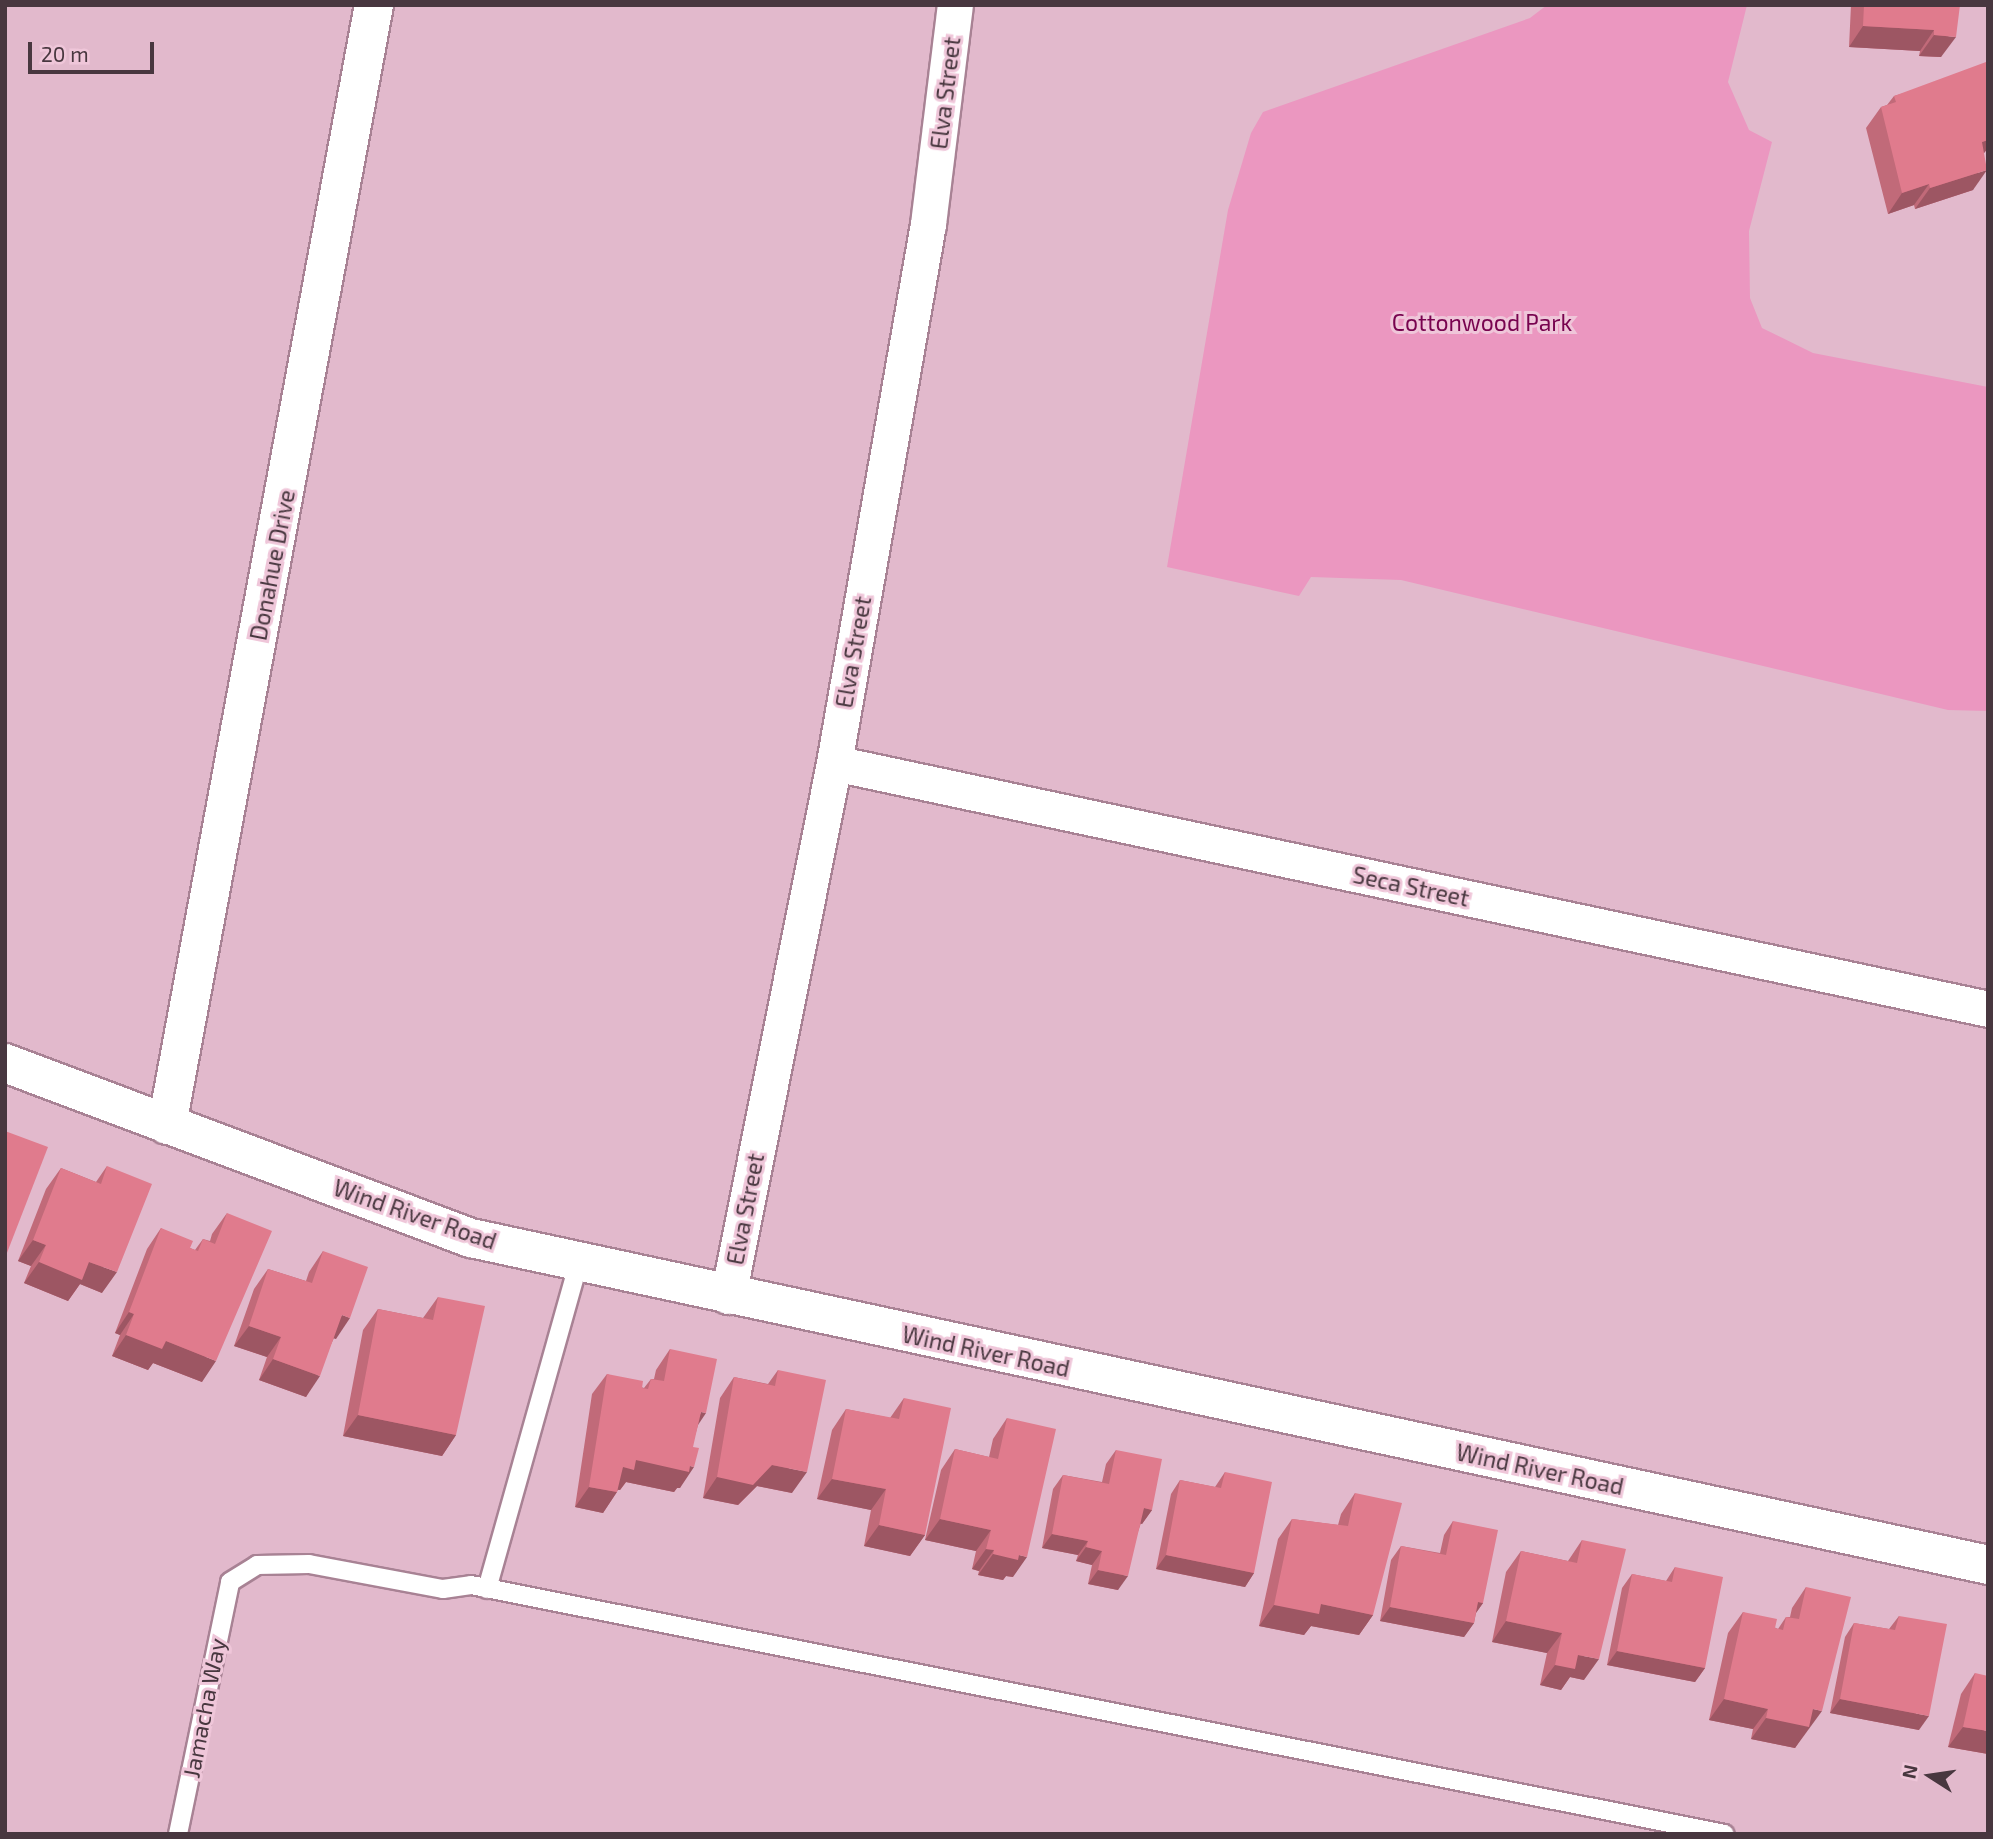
<!DOCTYPE html>
<style>
body{margin:0}
#map{position:relative;width:1993px;height:1839px;overflow:hidden;background:#e2b9cc;font-family:"Exo 2",sans-serif}
div>[style]{position:absolute}
.green>*{inset:0;background:#eb97c0}
.roads{filter:drop-shadow(2px 0 #a88294) drop-shadow(-2px 0 #a88294) drop-shadow(0 2px #a88294) drop-shadow(0 -2px #a88294)}
.service>*{height:18px;margin:-9px;padding:0 9px;transform-origin:9px;border-radius:9px;background:#fff}
.minor>*{height:35px;margin:-17.5px;padding:0 17.5px;transform-origin:17.5px;border-radius:17.5px;background:#fff}
.tertiary>*{height:38px;margin:-19px;padding:0 19px;transform-origin:19px;border-radius:19px;background:#fff}
.wall>*{inset:0;background:#c16a79}
.shaded-wall>*{inset:0;background:#9d5663}
.building>*{inset:0;background:#e07b8d}
span{translate:-50% -50%;white-space:nowrap;text-align:center;line-height:1.15;-webkit-text-stroke:6px #efc6d9;paint-order:stroke}
.street-label{font-size:23px;color:#48373f}
.park-label{font-size:23px;color:#78034f}
.frame{position:absolute;inset:0;border:7px solid #48373f;pointer-events:none}
.north{position:absolute;left:1895px;top:1741px;width:70px;height:70px;-webkit-text-stroke:5px #efc6d9;paint-order:stroke;rotate:282deg;font-size:19px;font-weight:700;line-height:28px;text-align:center;color:#48373f}
.north::after{content:'';display:block;margin:auto;width:24px;height:32px;background:#48373f;clip-path:polygon(50% 0,100% 100%,50% 72%,0 100%)}
.scale{position:absolute;left:28px;top:42px;width:126px;height:32px;box-sizing:border-box;border:4px solid #48373f;border-top:0;padding-left:9px;font-size:21px;line-height:24px;white-space:nowrap;color:#48373f;-webkit-text-stroke:5px #efc6d9;paint-order:stroke}
</style>
<div id="map">
<div class="green">
<div style="clip-path:polygon(1547px 5px,1747px 5px,1728px 82px,1749px 130px,1772px 142px,1749px 231px,1750px 298px,1762px 328px,1813px 353px,1988px 387px,1988px 711px,1948px 710px,1401px 580px,1311px 577px,1299px 596px,1167px 567px,1228px 210px,1251px 133px,1263px 112px,1530px 18px)"></div>
</div>
<div class="roads">
<div class="service">
<div style="left:487px;top:1589px;width:340px;rotate:-74.3deg"></div>
<div style="left:178px;top:1834px;width:257px;rotate:-78.3deg"></div>
<div style="left:230px;top:1582px;width:32px;rotate:-32deg"></div>
<div style="left:257px;top:1565px;width:52px;rotate:-1.1deg"></div>
<div style="left:309px;top:1564px;width:136px;rotate:10.6deg"></div>
<div style="left:443px;top:1589px;width:28px;rotate:-8deg"></div>
<div style="left:471px;top:1585px;width:1278px;rotate:11.23deg"></div>
</div>
<div class="minor">
<div style="left:834px;top:763px;width:1180px;rotate:12.03deg"></div>
<div style="left:728px;top:1296px;width:543px;rotate:-78.75deg"></div>
<div style="left:834px;top:763px;width:547px;rotate:-80.11deg"></div>
<div style="left:928px;top:224px;width:221px;rotate:-83deg"></div>
</div>
<div class="tertiary">
<div style="left:5px;top:1063px;width:498px;rotate:20.6deg"></div>
<div style="left:471px;top:1238px;width:1552px;rotate:12.16deg"></div>
<div style="left:167px;top:1125px;width:1139px;rotate:-79.53deg"></div>
</div>
</div>
<div class="wall">
<div style="clip-path:polygon(1851px 5px,1960px 5px,1941px 57px,1919px 56px,1920px 51px,1849px 47px)"></div>
<div style="clip-path:polygon(1988px 69px,1988px 148px,1984px 153px,1973px 190px,1915px 209px,1914px 205px,1888px 214px,1866px 128px,1881px 107px,1887px 105px,1894px 96px)"></div>
<div style="clip-path:polygon(107px 1166px,102px 1293px,80px 1284px,68px 1301px,24px 1283px,31px 1266px,18px 1261px,46px 1189px,61px 1168px,96px 1182px)"></div>
<div style="clip-path:polygon(227px 1213px,202px 1382px,153px 1363px,148px 1370px,112px 1356px,120px 1335px,115px 1333px,147px 1249px,161px 1228px,190px 1248px,195px 1250px,203px 1239px,210px 1241px,212px 1234px)"></div>
<div style="clip-path:polygon(323px 1251px,336px 1339px,334px 1338px,306px 1397px,259px 1380px,267px 1357px,234px 1346px,254px 1289px,268px 1269px,306px 1281px,309px 1272px)"></div>
<div style="clip-path:polygon(438px 1297px,456px 1435px,442px 1456px,343px 1436px,363px 1330px,378px 1309px,423px 1318px)"></div>
<div style="clip-path:polygon(670px 1349px,698px 1425px,680px 1488px,677px 1488px,674px 1492px,626px 1482px,620px 1490px,618px 1490px,603px 1513px,575px 1507px,592px 1394px,607px 1374px,644px 1388px,651px 1379px,654px 1379px,656px 1370px)"></div>
<div style="clip-path:polygon(778px 1370px,792px 1493px,757px 1486px,738px 1505px,703px 1498px,720px 1398px,734px 1377px,768px 1384px)"></div>
<div style="clip-path:polygon(904px 1398px,925px 1535px,910px 1556px,864px 1546px,871px 1510px,817px 1499px,832px 1430px,846px 1409px,890px 1418px)"></div>
<div style="clip-path:polygon(1007px 1418px,1013px 1577px,1006px 1576px,1003px 1580px,978px 1575px,979px 1571px,972px 1569px,976px 1551px,925px 1540px,941px 1470px,955px 1449px,989px 1457px,993px 1439px)"></div>
<div style="clip-path:polygon(1116px 1450px,1152px 1510px,1142px 1524px,1141px 1523px,1118px 1590px,1088px 1584px,1092px 1565px,1076px 1561px,1078px 1555px,1042px 1548px,1053px 1489px,1063px 1475px,1102px 1482px,1106px 1464px)"></div>
<div style="clip-path:polygon(1225px 1472px,1254px 1573px,1245px 1587px,1156px 1569px,1171px 1494px,1180px 1480px,1215px 1487px)"></div>
<div style="clip-path:polygon(1355px 1493px,1373px 1615px,1359px 1635px,1311px 1626px,1304px 1635px,1259px 1626px,1278px 1539px,1292px 1519px,1338px 1525px,1341px 1514px)"></div>
<div style="clip-path:polygon(1453px 1521px,1483px 1603px,1476px 1613px,1474px 1623px,1464px 1637px,1380px 1621px,1391px 1560px,1401px 1546px,1440px 1553px,1444px 1535px)"></div>
<div style="clip-path:polygon(1582px 1540px,1584px 1680px,1570px 1677px,1561px 1690px,1540px 1685px,1547px 1653px,1492px 1642px,1506px 1572px,1521px 1551px,1568px 1561px)"></div>
<div style="clip-path:polygon(1675px 1567px,1705px 1668px,1695px 1682px,1607px 1665px,1622px 1588px,1632px 1574px,1666px 1581px)"></div>
<div style="clip-path:polygon(1806px 1587px,1807px 1731px,1806px 1731px,1795px 1748px,1751px 1739px,1753px 1729px,1709px 1720px,1728px 1633px,1743px 1612px,1778px 1629px,1786px 1617px,1790px 1617px,1792px 1608px)"></div>
<div style="clip-path:polygon(1899px 1616px,1919px 1730px,1830px 1713px,1845px 1637px,1854px 1623px,1889px 1629px)"></div>
<div style="clip-path:polygon(1975px 1673px,1988px 1754px,1948px 1747px,1961px 1694px)"></div>
</div>
<div class="shaded-wall">
<div style="clip-path:polygon(1863px 26px,1934px 30px,1920px 51px,1849px 47px)"></div>
<div style="clip-path:polygon(1934px 35px,1956px 37px,1941px 57px,1919px 56px)"></div>
<div style="clip-path:polygon(1988px 140px,1988px 148px,1980px 158px,1982px 142px)"></div>
<div style="clip-path:polygon(1987px 170px,1973px 190px,1915px 209px,1930px 188px)"></div>
<div style="clip-path:polygon(1929px 184px,1914px 205px,1888px 214px,1902px 193px)"></div>
<div style="clip-path:polygon(33px 1240px,46px 1245px,31px 1266px,18px 1261px)"></div>
<div style="clip-path:polygon(39px 1262px,89px 1262px,117px 1272px,102px 1293px,80px 1284px,68px 1301px,24px 1283px)"></div>
<div style="clip-path:polygon(129px 1312px,134px 1314px,120px 1335px,115px 1333px)"></div>
<div style="clip-path:polygon(342px 1315px,350px 1318px,336px 1339px,327px 1336px)"></div>
<div style="clip-path:polygon(249px 1326px,281px 1337px,267px 1357px,234px 1346px)"></div>
<div style="clip-path:polygon(126px 1335px,166px 1341px,216px 1361px,202px 1382px,153px 1363px,148px 1370px,112px 1356px)"></div>
<div style="clip-path:polygon(273px 1359px,320px 1376px,306px 1397px,259px 1380px)"></div>
<div style="clip-path:polygon(701px 1412px,706px 1413px,692px 1434px)"></div>
<div style="clip-path:polygon(358px 1415px,456px 1435px,442px 1456px,343px 1436px)"></div>
<div style="clip-path:polygon(636px 1460px,690px 1466px,694px 1467px,680px 1488px,677px 1488px,674px 1492px,626px 1482px,620px 1490px,608px 1488px,623px 1467px)"></div>
<div style="clip-path:polygon(772px 1465px,807px 1472px,792px 1493px,757px 1486px,738px 1505px,703px 1498px,717px 1477px)"></div>
<div style="clip-path:polygon(832px 1479px,886px 1489px,871px 1510px,817px 1499px)"></div>
<div style="clip-path:polygon(589px 1487px,617px 1492px,603px 1513px,575px 1507px)"></div>
<div style="clip-path:polygon(1144px 1508px,1152px 1510px,1142px 1524px,1135px 1522px)"></div>
<div style="clip-path:polygon(940px 1519px,991px 1530px,976px 1551px,925px 1540px)"></div>
<div style="clip-path:polygon(879px 1525px,925px 1535px,910px 1556px,864px 1546px)"></div>
<div style="clip-path:polygon(1052px 1534px,1088px 1541px,1078px 1555px,1042px 1548px)"></div>
<div style="clip-path:polygon(1086px 1547px,1102px 1551px,1092px 1565px,1076px 1561px)"></div>
<div style="clip-path:polygon(986px 1549px,994px 1550px,979px 1571px,972px 1569px)"></div>
<div style="clip-path:polygon(993px 1554px,1019px 1555px,1027px 1557px,1013px 1577px,1006px 1576px,1003px 1580px,978px 1575px)"></div>
<div style="clip-path:polygon(1166px 1555px,1254px 1573px,1245px 1587px,1156px 1569px)"></div>
<div style="clip-path:polygon(1098px 1570px,1128px 1576px,1118px 1590px,1088px 1584px)"></div>
<div style="clip-path:polygon(1478px 1602px,1483px 1603px,1473px 1617px)"></div>
<div style="clip-path:polygon(1321px 1604px,1373px 1615px,1359px 1635px,1311px 1626px,1304px 1635px,1259px 1626px,1274px 1605px)"></div>
<div style="clip-path:polygon(1390px 1607px,1474px 1623px,1464px 1637px,1380px 1621px)"></div>
<div style="clip-path:polygon(1506px 1621px,1562px 1633px,1547px 1653px,1492px 1642px)"></div>
<div style="clip-path:polygon(1617px 1651px,1705px 1668px,1695px 1682px,1607px 1665px)"></div>
<div style="clip-path:polygon(1578px 1655px,1599px 1659px,1584px 1680px,1570px 1677px,1561px 1690px,1540px 1685px,1555px 1665px)"></div>
<div style="clip-path:polygon(1724px 1699px,1768px 1709px,1753px 1729px,1709px 1720px)"></div>
<div style="clip-path:polygon(1840px 1699px,1929px 1716px,1919px 1730px,1830px 1713px)"></div>
<div style="clip-path:polygon(1813px 1709px,1822px 1711px,1795px 1748px,1751px 1739px,1766px 1718px)"></div>
<div style="clip-path:polygon(1963px 1727px,1988px 1731px,1988px 1754px,1948px 1747px)"></div>
</div>
<div class="building">
<div style="clip-path:polygon(1864px 5px,1960px 5px,1956px 37px,1934px 35px,1934px 30px,1863px 26px)"></div>
<div style="clip-path:polygon(1986px 62px,1988px 69px,1988px 140px,1982px 142px,1987px 170px,1930px 188px,1929px 184px,1902px 193px,1881px 107px,1896px 102px,1894px 96px)"></div>
<div style="clip-path:polygon(5px 1131px,48px 1147px,5px 1258px)"></div>
<div style="clip-path:polygon(107px 1166px,152px 1184px,117px 1272px,89px 1262px,82px 1280px,39px 1262px,46px 1245px,33px 1240px,61px 1168px,101px 1184px)"></div>
<div style="clip-path:polygon(227px 1213px,272px 1231px,216px 1361px,166px 1341px,162px 1349px,126px 1335px,134px 1314px,129px 1312px,161px 1228px,193px 1241px,190px 1248px,198px 1251px,203px 1239px,215px 1244px)"></div>
<div style="clip-path:polygon(323px 1251px,368px 1267px,350px 1318px,342px 1315px,320px 1376px,273px 1359px,281px 1337px,249px 1326px,268px 1269px,312px 1283px)"></div>
<div style="clip-path:polygon(438px 1297px,485px 1306px,456px 1435px,358px 1415px,378px 1309px,433px 1320px)"></div>
<div style="clip-path:polygon(670px 1349px,717px 1359px,706px 1413px,701px 1412px,693px 1447px,699px 1448px,694px 1467px,690px 1466px,689px 1472px,636px 1460px,634px 1470px,623px 1467px,617px 1492px,589px 1487px,607px 1374px,643px 1381px,642px 1388px,648px 1389px,651px 1379px,664px 1381px)"></div>
<div style="clip-path:polygon(778px 1370px,826px 1380px,807px 1472px,772px 1465px,753px 1485px,717px 1477px,734px 1377px,775px 1386px)"></div>
<div style="clip-path:polygon(904px 1398px,951px 1408px,925px 1535px,879px 1525px,886px 1489px,832px 1479px,846px 1409px,899px 1419px)"></div>
<div style="clip-path:polygon(1007px 1418px,1056px 1429px,1027px 1557px,1019px 1555px,1018px 1560px,993px 1554px,994px 1550px,986px 1549px,991px 1530px,940px 1519px,955px 1449px,998px 1459px)"></div>
<div style="clip-path:polygon(1116px 1450px,1162px 1459px,1152px 1510px,1144px 1508px,1128px 1576px,1098px 1570px,1102px 1551px,1086px 1547px,1088px 1541px,1052px 1534px,1063px 1475px,1109px 1484px)"></div>
<div style="clip-path:polygon(1225px 1472px,1272px 1482px,1254px 1573px,1166px 1555px,1180px 1480px,1221px 1488px)"></div>
<div style="clip-path:polygon(1355px 1493px,1402px 1503px,1373px 1615px,1321px 1604px,1319px 1614px,1274px 1605px,1292px 1519px,1348px 1526px)"></div>
<div style="clip-path:polygon(1453px 1521px,1498px 1530px,1483px 1603px,1478px 1602px,1474px 1623px,1390px 1607px,1401px 1546px,1446px 1555px)"></div>
<div style="clip-path:polygon(1582px 1540px,1626px 1549px,1599px 1659px,1578px 1655px,1575px 1669px,1555px 1665px,1562px 1633px,1506px 1621px,1521px 1551px,1577px 1563px)"></div>
<div style="clip-path:polygon(1675px 1567px,1723px 1577px,1705px 1668px,1617px 1651px,1632px 1574px,1672px 1582px)"></div>
<div style="clip-path:polygon(1806px 1587px,1851px 1597px,1822px 1711px,1813px 1709px,1809px 1727px,1766px 1718px,1768px 1709px,1724px 1699px,1743px 1612px,1777px 1619px,1775px 1628px,1783px 1630px,1786px 1617px,1799px 1619px)"></div>
<div style="clip-path:polygon(1899px 1616px,1947px 1624px,1929px 1716px,1840px 1699px,1854px 1623px,1895px 1630px)"></div>
<div style="clip-path:polygon(1975px 1673px,1988px 1676px,1988px 1731px,1963px 1727px)"></div>
</div>
<div class="street-label">
<span style="left:945px;top:93px;rotate:-83deg">Elva Street</span>
<span style="left:272px;top:565px;rotate:-79deg">Donahue Drive</span>
<span style="left:853px;top:652px;rotate:-80deg">Elva Street</span>
<span style="left:1411px;top:886px;rotate:12deg">Seca Street</span>
<span style="left:745px;top:1209px;rotate:-79deg">Elva Street</span>
<span style="left:415px;top:1214px;rotate:19deg">Wind River Road</span>
<span style="left:986px;top:1351px;rotate:12deg">Wind River Road</span>
<span style="left:1540px;top:1469px;rotate:12deg">Wind River Road</span>
<span style="left:204px;top:1708px;rotate:-79deg">Jamacha Way</span>
</div>
<div class="park-label">
<span style="left:1482px;top:322px">Cottonwood Park</span>
</div>
<div class="frame"></div>
<div class="north">N</div>
<div class="scale">20 m</div>
</div>
